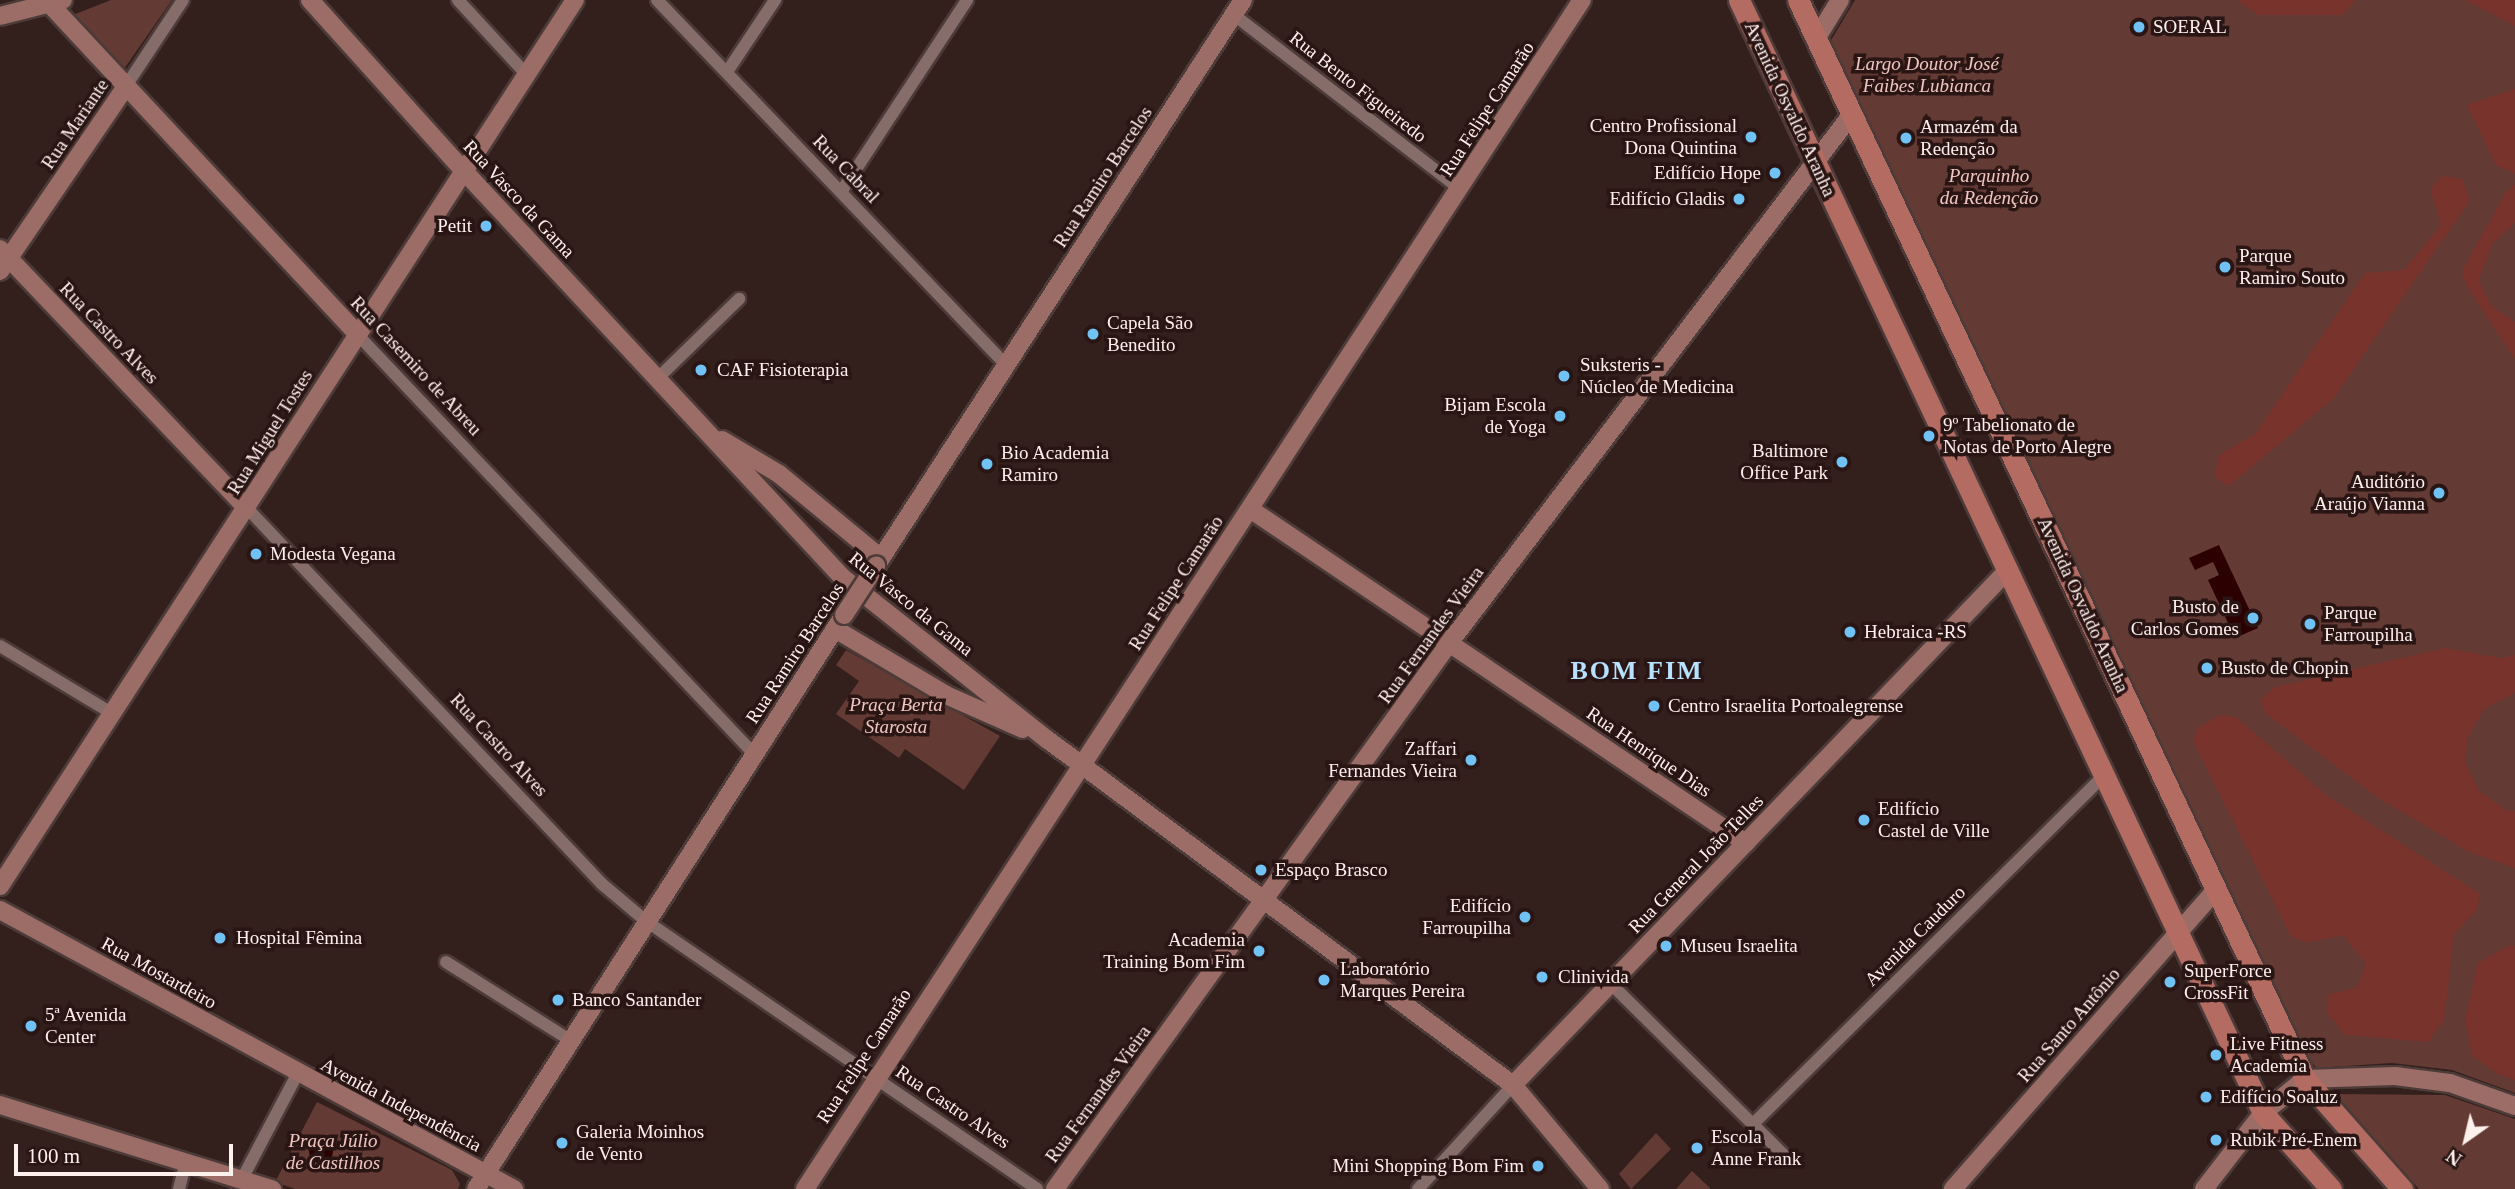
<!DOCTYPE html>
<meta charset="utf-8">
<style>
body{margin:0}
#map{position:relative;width:2515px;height:1189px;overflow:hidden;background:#331f1c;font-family:"Times New Roman",serif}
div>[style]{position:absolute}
.green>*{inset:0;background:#643a34}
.forest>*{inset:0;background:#77332c}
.water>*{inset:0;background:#2c0000}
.round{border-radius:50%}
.roads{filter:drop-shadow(2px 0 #4c3b39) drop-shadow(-2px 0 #4c3b39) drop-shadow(0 2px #4c3b39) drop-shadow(0 -2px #4c3b39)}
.street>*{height:12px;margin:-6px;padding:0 6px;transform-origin:6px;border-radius:6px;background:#866d69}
.secondary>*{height:18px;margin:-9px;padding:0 9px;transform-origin:9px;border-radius:9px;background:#9c6c66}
.primary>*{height:21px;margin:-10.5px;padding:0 10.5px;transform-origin:10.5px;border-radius:10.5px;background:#b36b62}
.bridges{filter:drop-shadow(2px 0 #4c3b39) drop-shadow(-2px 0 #4c3b39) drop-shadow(0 2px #4c3b39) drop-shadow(0 -2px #4c3b39)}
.secondary-bridge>*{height:18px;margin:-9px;padding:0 9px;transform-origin:9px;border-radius:9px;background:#9c6c66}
.dots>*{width:19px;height:19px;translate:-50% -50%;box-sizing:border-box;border:4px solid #291513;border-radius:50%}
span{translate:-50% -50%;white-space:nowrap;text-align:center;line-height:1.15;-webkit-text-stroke:7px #291513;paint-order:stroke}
.poi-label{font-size:19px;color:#fef0ed}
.left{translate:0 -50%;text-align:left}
.right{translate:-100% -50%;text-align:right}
.park-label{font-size:19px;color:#f2c6c0;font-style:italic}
.street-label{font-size:19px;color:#fef0ed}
.district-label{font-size:26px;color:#b7e2ff;font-weight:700;letter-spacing:2px}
.north{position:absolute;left:2431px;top:1105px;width:70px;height:70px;-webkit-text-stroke:5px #291513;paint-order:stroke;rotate:214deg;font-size:19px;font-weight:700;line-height:28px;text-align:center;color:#fef0ed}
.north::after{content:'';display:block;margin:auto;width:24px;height:32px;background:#fef0ed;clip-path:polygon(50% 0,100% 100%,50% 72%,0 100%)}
.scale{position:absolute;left:14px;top:1144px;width:219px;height:32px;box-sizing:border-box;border:4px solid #fef0ed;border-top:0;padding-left:9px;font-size:21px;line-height:24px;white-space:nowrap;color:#fef0ed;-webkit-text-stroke:5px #291513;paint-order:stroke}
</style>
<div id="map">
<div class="green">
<div style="clip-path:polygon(111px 0,172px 0,124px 69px,73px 15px)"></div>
<div style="clip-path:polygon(1855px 0,2515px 0,2515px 1093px,2452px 1070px,2392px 1063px,2316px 1068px,2301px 1046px,1830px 42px)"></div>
<div style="clip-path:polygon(846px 650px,1000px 736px,964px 790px,905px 749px,899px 758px,836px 714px,859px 681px,836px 665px)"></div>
<div style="clip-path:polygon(2335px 1094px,2445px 1095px,2515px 1119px,2515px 1189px,2419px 1189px)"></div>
<div style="clip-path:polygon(317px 1102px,452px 1170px,460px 1184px,458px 1189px,295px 1189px,275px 1182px)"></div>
<div style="clip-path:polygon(1656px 1133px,1671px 1149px,1631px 1189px,1619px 1174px)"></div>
<div style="clip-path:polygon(1692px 1171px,1710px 1188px,1710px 1189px,1676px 1189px)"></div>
</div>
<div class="forest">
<div style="clip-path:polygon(2237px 0,2356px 0,2342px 15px,2258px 15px)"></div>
<div style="clip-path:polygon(2465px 0,2515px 0,2515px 26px)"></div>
<div style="clip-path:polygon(2515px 89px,2515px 174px,2496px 165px,2467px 105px)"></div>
<div style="clip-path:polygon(2441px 176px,2462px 179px,2470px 200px,2334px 398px,2229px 486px,2215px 477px,2219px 455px,2255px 434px,2365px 273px,2404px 270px,2441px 225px,2431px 190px)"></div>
<div style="clip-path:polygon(2515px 185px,2515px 223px,2492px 244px,2479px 280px,2491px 306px,2515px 322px,2515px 359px,2465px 283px,2463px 269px,2506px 192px)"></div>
<div style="clip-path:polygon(2445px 648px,2501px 658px,2515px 655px,2515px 693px,2484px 709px,2468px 737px,2465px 762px,2479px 791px,2506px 810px,2515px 811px,2515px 868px,2469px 852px,2377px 797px,2265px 713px,2260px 700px,2275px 687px)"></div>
<div style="clip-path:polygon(2220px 715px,2236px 717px,2326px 795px,2479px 893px,2478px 909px,2454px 934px,2444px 1021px,2428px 1042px,2345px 1035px,2326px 1011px,2329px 994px,2357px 988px,2366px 964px,2343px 935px,2306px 943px,2291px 936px,2193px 741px,2197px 728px)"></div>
<div style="clip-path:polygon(2509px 945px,2515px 946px,2515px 1080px,2496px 1073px,2472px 1055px,2465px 1019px,2478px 963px)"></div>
</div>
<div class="water">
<div style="clip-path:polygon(2219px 545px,2258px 628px,2235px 638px,2208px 580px,2219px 575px,2213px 562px,2195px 570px,2189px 558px)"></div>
<div class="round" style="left:309px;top:1139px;width:24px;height:24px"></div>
</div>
<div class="roads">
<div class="street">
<div style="left:458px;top:0;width:100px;rotate:47.4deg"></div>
<div style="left:657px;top:0;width:505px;rotate:46.28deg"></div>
<div style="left:1234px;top:15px;width:285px;rotate:37.6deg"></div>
<div style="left:727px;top:72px;width:87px;rotate:-56.3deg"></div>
<div style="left:126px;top:86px;width:103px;rotate:-56.5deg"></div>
<div style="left:841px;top:192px;width:230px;rotate:-56.7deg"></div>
<div style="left:357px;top:334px;width:578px;rotate:46.61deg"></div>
<div style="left:657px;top:379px;width:115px;rotate:-44.3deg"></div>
<div style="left:247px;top:508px;width:517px;rotate:46.65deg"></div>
<div style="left:602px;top:884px;width:57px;rotate:40.1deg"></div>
<div style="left:646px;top:921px;width:474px;rotate:34.4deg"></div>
<div style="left:0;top:646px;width:132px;rotate:31deg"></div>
<div style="left:446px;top:962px;width:146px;rotate:32.2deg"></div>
<div style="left:1611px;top:984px;width:245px;rotate:44.7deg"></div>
<div style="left:1753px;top:1124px;width:494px;rotate:-44.8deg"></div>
<div style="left:242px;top:1179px;width:120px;rotate:-62.2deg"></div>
<div style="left:179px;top:1189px;width:29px;rotate:-76deg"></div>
<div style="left:1418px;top:1189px;width:141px;rotate:-47.6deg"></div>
</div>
<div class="secondary">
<div style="left:46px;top:0;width:456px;rotate:47deg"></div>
<div style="left:310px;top:0;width:229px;rotate:48deg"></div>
<div style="left:463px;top:170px;width:556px;rotate:47.04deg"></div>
<div style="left:842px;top:577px;width:263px;rotate:38.4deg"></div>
<div style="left:1048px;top:740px;width:579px;rotate:36.57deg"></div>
<div style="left:1513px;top:1085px;width:136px;rotate:50.1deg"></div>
<div style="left:0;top:16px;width:65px;rotate:-14.3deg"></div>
<div style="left:1816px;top:39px;width:46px;rotate:-58.4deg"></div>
<div style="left:0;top:249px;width:358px;rotate:46.4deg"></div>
<div style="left:0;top:271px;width:224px;rotate:-55.7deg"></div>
<div style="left:722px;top:440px;width:66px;rotate:30.8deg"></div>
<div style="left:779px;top:474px;width:132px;rotate:39.5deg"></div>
<div style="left:1250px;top:509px;width:598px;rotate:33.96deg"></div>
<div style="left:876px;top:566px;width:675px;rotate:-57.04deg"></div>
<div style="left:835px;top:629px;width:129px;rotate:30.7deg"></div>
<div style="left:946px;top:695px;width:84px;rotate:23.8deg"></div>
<div style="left:0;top:886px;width:1056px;rotate:-57.02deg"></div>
<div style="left:0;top:910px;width:585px;rotate:28.49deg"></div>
<div style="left:1513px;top:1085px;width:713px;rotate:-46.14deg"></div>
<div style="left:0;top:1105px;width:285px;rotate:17.2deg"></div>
<div style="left:476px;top:1189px;width:682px;rotate:-57.34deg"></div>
<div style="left:805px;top:1189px;width:1420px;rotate:-56.84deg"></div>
<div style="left:1055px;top:1189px;width:675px;rotate:-54.17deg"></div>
<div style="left:1450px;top:642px;width:664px;rotate:-52.72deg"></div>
<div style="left:1953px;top:1189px;width:400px;rotate:-48.7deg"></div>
<div style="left:2204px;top:1189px;width:96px;rotate:-52.2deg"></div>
<div style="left:2263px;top:1113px;width:54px;rotate:-39deg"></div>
<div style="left:2305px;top:1079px;width:90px;rotate:-1.9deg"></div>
<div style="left:2395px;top:1076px;width:55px;rotate:7.3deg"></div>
<div style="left:2450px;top:1083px;width:69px;rotate:19.5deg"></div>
</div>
<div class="primary">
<div style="left:1739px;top:0;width:1230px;rotate:64.79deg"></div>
<div style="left:2263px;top:1113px;width:102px;rotate:48.2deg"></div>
<div style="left:1798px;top:0;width:1192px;rotate:64.83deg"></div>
<div style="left:2305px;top:1079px;width:147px;rotate:48.6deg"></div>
</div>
</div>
<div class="bridges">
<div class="secondary-bridge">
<div style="left:844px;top:615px;width:59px;rotate:-56.9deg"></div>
</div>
</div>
<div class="dots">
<div style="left:2139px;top:27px;background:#70c1f4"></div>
<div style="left:1751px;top:137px;background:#70c1f4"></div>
<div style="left:1906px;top:138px;background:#70c1f4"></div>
<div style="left:1775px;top:173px;background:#70c1f4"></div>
<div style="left:1739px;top:199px;background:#70c1f4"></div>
<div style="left:486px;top:226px;background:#70c1f4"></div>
<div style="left:2225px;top:267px;background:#70c1f4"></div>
<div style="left:1093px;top:334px;background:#70c1f4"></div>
<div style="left:701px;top:370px;background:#70c1f4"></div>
<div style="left:1564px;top:376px;background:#70c1f4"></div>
<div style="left:1560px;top:416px;background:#70c1f4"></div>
<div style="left:1929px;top:436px;background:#70c1f4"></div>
<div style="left:1842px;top:462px;background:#70c1f4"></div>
<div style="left:987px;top:464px;background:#70c1f4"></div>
<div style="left:2439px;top:493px;background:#70c1f4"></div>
<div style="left:256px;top:554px;background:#70c1f4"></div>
<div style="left:2253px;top:618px;background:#70c1f4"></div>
<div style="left:2310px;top:624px;background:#70c1f4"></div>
<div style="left:1850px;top:632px;background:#70c1f4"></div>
<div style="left:2207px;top:668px;background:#70c1f4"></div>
<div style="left:1654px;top:706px;background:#70c1f4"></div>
<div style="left:1471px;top:760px;background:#70c1f4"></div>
<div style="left:1864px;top:820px;background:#70c1f4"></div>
<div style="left:1261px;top:870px;background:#70c1f4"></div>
<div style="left:1525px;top:917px;background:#70c1f4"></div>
<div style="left:220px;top:938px;background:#70c1f4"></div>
<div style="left:1666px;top:946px;background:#70c1f4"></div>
<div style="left:1259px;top:951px;background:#70c1f4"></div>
<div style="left:1542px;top:977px;background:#70c1f4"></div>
<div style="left:1324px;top:980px;background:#70c1f4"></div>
<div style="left:2170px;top:982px;background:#70c1f4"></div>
<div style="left:558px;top:1000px;background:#70c1f4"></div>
<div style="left:31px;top:1026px;background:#70c1f4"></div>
<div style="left:2216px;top:1055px;background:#70c1f4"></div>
<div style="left:2206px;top:1097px;background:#70c1f4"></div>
<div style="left:2216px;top:1140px;background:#70c1f4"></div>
<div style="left:562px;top:1143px;background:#70c1f4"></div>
<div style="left:1697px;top:1148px;background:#70c1f4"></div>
<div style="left:1538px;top:1166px;background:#70c1f4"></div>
</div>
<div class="poi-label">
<span class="left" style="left:2153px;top:27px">SOERAL</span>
<span class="right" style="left:1737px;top:137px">Centro Profissional<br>Dona Quintina</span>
<span class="left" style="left:1920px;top:138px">Armazém da<br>Redenção</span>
<span class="right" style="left:1761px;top:173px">Edifício Hope</span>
<span class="right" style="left:1725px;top:199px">Edifício Gladis</span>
<span class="right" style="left:472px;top:226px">Petit</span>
<span class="left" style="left:2239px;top:267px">Parque<br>Ramiro Souto</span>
<span class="left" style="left:1107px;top:334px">Capela São<br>Benedito</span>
<span class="left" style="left:1580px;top:376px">Suksteris -<br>Núcleo de Medicina</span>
<span class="left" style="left:717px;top:370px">CAF Fisioterapia</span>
<span class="right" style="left:1546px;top:416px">Bijam Escola<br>de Yoga</span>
<span class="left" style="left:1943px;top:436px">9º Tabelionato de<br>Notas de Porto Alegre</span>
<span class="right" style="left:1828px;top:462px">Baltimore<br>Office Park</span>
<span class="left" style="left:1001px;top:464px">Bio Academia<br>Ramiro</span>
<span class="right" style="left:2425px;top:493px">Auditório<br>Araújo Vianna</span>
<span class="left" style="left:270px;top:554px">Modesta Vegana</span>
<span class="right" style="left:2239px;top:618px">Busto de<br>Carlos Gomes</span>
<span class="left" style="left:2324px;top:624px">Parque<br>Farroupilha</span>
<span class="left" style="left:1864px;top:632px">Hebraica -RS</span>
<span class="left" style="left:2221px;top:668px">Busto de Chopin</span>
<span class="left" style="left:1668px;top:706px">Centro Israelita Portoalegrense</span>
<span class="right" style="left:1457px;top:760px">Zaffari<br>Fernandes Vieira</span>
<span class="left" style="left:1878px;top:820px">Edifício<br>Castel de Ville</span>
<span class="left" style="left:1275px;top:870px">Espaço Brasco</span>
<span class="right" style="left:1511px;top:917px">Edifício<br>Farroupilha</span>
<span class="left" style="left:236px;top:938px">Hospital Fêmina</span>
<span class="right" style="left:1245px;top:951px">Academia<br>Training Bom Fim</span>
<span class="left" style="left:1680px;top:946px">Museu Israelita</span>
<span class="left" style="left:1340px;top:980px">Laboratório<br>Marques Pereira</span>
<span class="left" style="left:2184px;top:982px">SuperForce<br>CrossFit</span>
<span class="left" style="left:1558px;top:977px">Clinivida</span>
<span class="left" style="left:572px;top:1000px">Banco Santander</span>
<span class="left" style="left:45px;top:1026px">5ª Avenida<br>Center</span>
<span class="left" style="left:2230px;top:1055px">Live Fitness<br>Academia</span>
<span class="left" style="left:2220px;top:1097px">Edifício Soaluz</span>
<span class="left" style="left:576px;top:1143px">Galeria Moinhos<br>de Vento</span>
<span class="left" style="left:1711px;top:1148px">Escola<br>Anne Frank</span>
<span class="left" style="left:2230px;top:1140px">Rubik Pré-Enem</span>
<span class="right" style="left:1524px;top:1166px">Mini Shopping Bom Fim</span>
</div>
<div class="park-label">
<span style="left:1927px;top:75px">Largo Doutor José<br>Faibes Lubianca</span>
<span style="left:1989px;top:187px">Parquinho<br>da Redenção</span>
<span style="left:896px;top:716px">Praça Berta<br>Starosta</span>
<span style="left:333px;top:1152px">Praça Júlio<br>de Castilhos</span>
</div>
<div class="street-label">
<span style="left:1358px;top:87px;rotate:38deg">Rua Bento Figueiredo</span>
<span style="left:1487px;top:109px;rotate:-57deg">Rua Felipe Camarão</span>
<span style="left:1790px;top:109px;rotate:65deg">Avenida Osvaldo Aranha</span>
<span style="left:75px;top:124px;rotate:-56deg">Rua Mariante</span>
<span style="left:846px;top:169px;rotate:46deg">Rua Cabral</span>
<span style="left:1103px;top:177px;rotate:-57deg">Rua Ramiro Barcelos</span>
<span style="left:519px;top:199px;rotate:47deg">Rua Vasco da Gama</span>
<span style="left:109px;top:333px;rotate:46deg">Rua Castro Alves</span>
<span style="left:416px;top:366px;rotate:47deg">Rua Casemiro de Abreu</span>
<span style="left:270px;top:432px;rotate:-58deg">Rua Miguel Tostes</span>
<span style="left:1176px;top:583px;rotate:-57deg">Rua Felipe Camarão</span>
<span style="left:911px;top:604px;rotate:39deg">Rua Vasco da Gama</span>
<span style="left:2083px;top:605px;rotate:65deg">Avenida Osvaldo Aranha</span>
<span style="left:1431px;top:635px;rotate:-54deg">Rua Fernandes Vieira</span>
<span style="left:795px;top:653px;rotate:-57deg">Rua Ramiro Barcelos</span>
<span style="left:499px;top:745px;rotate:47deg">Rua Castro Alves</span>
<span style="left:1649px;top:752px;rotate:34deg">Rua Henrique Dias</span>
<span style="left:1696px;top:864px;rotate:-46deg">Rua General João Telles</span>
<span style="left:1915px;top:936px;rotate:-45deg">Avenida Cauduro</span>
<span style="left:159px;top:973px;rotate:29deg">Rua Mostardeiro</span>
<span style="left:2069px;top:1025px;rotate:-49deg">Rua Santo Antônio</span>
<span style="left:864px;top:1056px;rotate:-57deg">Rua Felipe Camarão</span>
<span style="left:1098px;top:1094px;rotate:-54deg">Rua Fernandes Vieira</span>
<span style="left:401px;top:1105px;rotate:28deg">Avenida Independência</span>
<span style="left:953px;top:1107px;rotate:34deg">Rua Castro Alves</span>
</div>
<div class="district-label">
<span style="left:1637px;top:671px">BOM FIM</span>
</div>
<div class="north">N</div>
<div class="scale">100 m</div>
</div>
